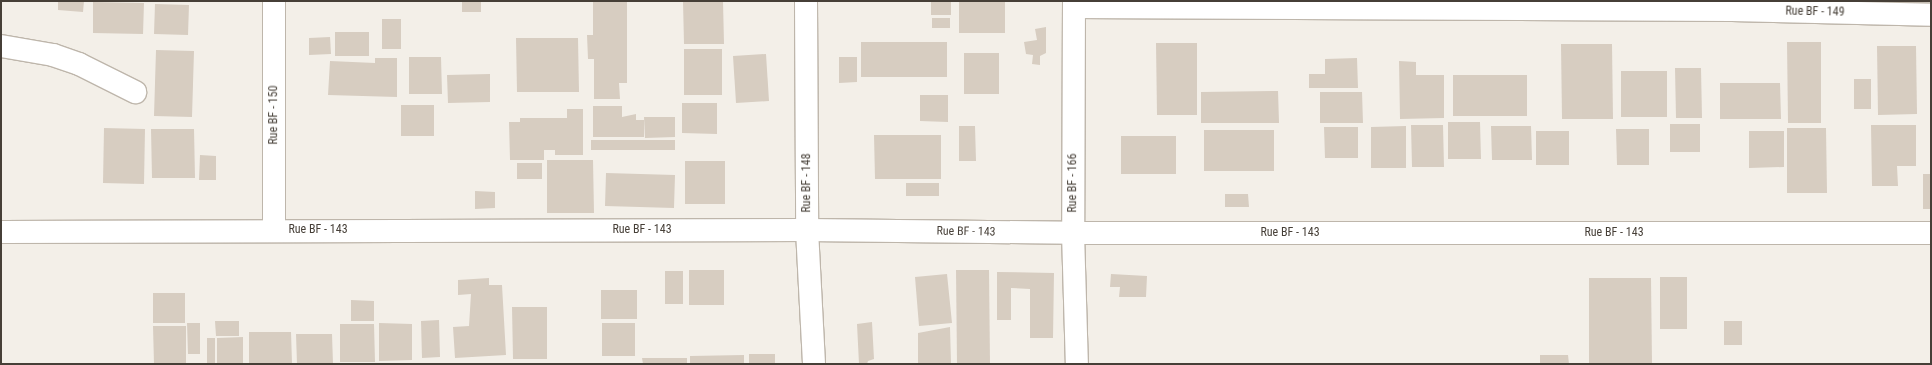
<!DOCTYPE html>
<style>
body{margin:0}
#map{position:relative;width:1932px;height:365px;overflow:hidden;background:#f3efe8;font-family:"Roboto Condensed",sans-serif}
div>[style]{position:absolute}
.building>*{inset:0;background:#d7cdc1}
.roads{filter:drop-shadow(1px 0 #beb6ab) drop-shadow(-1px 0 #beb6ab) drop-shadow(0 1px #beb6ab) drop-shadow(0 -1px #beb6ab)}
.minor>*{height:22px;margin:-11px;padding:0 11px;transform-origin:11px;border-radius:11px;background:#fff}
span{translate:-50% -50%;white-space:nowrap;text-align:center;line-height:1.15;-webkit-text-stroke:3.5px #fff;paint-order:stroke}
.street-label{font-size:12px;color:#463f37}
.frame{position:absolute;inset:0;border:2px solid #463f37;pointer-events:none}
</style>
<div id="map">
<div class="building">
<div style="clip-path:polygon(58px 1px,84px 1px,83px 12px,58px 10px)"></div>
<div style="clip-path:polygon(462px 1px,481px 1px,481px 12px,462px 12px)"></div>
<div style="clip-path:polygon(593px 1px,627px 1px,627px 83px,619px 83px,620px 99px,594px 99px,594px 59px,588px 59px,587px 35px,593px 35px)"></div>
<div style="clip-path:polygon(683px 1px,723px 1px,724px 44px,684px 44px)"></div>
<div style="clip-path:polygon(931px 1px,951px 1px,951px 15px,931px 15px)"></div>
<div style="clip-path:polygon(959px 1px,1005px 1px,1005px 33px,959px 33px)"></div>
<div style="clip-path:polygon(93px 2px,144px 3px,143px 34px,93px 33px)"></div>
<div style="clip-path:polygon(155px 4px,189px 5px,188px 35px,154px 34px)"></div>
<div style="clip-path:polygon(932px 18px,950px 18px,950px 28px,932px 28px)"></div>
<div style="clip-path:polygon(382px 19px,401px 19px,401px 49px,382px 49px)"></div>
<div style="clip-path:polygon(1046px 27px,1046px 53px,1040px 56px,1040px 65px,1032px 64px,1033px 55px,1026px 54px,1024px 42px,1037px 40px,1035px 29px)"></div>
<div style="clip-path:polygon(335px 32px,369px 32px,369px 56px,335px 56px)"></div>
<div style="clip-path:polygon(330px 37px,331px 54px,309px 55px,309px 38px)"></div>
<div style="clip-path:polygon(516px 38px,578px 38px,579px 92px,517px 92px)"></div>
<div style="clip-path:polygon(861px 42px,947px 42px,947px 77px,861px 77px)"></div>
<div style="clip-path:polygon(1787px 42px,1821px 42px,1821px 123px,1788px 123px)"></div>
<div style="clip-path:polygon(1156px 43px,1197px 43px,1197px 115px,1157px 115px)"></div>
<div style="clip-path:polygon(1561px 44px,1612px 44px,1613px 119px,1562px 119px)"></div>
<div style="clip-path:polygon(1877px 46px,1916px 46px,1917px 114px,1878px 115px)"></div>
<div style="clip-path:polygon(684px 49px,722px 49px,722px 95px,684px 95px)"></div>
<div style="clip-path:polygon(156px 50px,194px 51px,192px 117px,154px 116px)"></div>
<div style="clip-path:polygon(964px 53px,999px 53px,999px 94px,964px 94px)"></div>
<div style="clip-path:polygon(766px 54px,769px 101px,736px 103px,733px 56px)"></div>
<div style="clip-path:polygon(409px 57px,441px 57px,442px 94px,409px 94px)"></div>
<div style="clip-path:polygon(839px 57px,857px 57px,857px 82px,839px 83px)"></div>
<div style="clip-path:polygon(375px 58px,397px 58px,397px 97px,328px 95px,330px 61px,375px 63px)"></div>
<div style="clip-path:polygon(1357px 58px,1358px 88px,1309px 88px,1309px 74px,1325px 74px,1325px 59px)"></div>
<div style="clip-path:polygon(1399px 61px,1416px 62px,1416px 75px,1444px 75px,1444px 118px,1400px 119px)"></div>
<div style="clip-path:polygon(1675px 68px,1701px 68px,1702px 118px,1676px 118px)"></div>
<div style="clip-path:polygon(1621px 71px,1667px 71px,1667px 117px,1621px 117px)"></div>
<div style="clip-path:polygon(490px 74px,490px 102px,448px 103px,447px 75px)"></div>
<div style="clip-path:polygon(1453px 75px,1527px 75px,1527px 116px,1453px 116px)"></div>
<div style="clip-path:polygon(1854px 79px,1871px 79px,1871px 109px,1854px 109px)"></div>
<div style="clip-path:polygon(1720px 83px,1780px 83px,1781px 119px,1720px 119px)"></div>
<div style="clip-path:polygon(1278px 91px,1279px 123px,1201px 123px,1201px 92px)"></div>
<div style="clip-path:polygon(1320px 92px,1362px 92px,1363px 123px,1320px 123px)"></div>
<div style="clip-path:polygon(920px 95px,948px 95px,948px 122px,920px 121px)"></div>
<div style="clip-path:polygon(682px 103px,717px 103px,717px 134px,682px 133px)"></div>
<div style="clip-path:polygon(401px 105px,434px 105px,434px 136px,401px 136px)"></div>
<div style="clip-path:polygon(593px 106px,622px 106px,622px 117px,636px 114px,636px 120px,644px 120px,644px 137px,593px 137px)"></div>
<div style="clip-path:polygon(567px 109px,583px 109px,583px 155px,555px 155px,555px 150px,544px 150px,544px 160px,510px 160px,509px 122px,520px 122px,520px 118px,567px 118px)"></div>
<div style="clip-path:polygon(644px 117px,675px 117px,675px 137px,645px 138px)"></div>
<div style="clip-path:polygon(1448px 122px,1480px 122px,1481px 159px,1448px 159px)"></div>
<div style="clip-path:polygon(1670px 124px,1700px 124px,1700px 152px,1670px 152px)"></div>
<div style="clip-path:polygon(1411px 125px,1443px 125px,1444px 167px,1412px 167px)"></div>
<div style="clip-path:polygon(1871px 125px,1916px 125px,1916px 166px,1897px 166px,1898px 186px,1872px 186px)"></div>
<div style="clip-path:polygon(959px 126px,975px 126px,976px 161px,959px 161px)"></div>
<div style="clip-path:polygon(1406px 126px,1406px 168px,1371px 168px,1371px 127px)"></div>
<div style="clip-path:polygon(1491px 126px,1531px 126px,1532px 160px,1492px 160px)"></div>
<div style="clip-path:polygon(1324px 127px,1358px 127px,1358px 158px,1325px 158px)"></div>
<div style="clip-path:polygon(104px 128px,145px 129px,144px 184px,103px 183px)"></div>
<div style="clip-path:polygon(1787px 128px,1826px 128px,1827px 193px,1787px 193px)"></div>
<div style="clip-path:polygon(151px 129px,194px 129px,195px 178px,152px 178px)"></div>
<div style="clip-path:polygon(1616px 129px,1649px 129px,1649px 165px,1617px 165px)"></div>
<div style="clip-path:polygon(1204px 130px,1274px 130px,1274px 171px,1204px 171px)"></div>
<div style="clip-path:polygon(1536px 131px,1569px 131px,1569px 165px,1536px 165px)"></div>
<div style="clip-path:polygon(1749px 131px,1784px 131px,1784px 167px,1749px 168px)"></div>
<div style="clip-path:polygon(874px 135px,941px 135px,941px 179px,875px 179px)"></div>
<div style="clip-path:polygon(1121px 136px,1176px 136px,1176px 174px,1121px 174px)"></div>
<div style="clip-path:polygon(591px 140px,675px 140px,675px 150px,591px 150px)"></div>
<div style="clip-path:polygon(200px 155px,216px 156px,216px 180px,199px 180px)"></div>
<div style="clip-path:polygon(547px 160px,593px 160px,594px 213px,547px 213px)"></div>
<div style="clip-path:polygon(685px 161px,725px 161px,725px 204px,685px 204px)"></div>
<div style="clip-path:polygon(517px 163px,542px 163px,542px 179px,517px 179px)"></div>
<div style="clip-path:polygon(606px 173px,675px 175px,674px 208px,605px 206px)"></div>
<div style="clip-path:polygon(1923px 174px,1931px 174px,1931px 209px,1923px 209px)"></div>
<div style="clip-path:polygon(906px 183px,939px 183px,939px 196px,906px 196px)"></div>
<div style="clip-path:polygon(475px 191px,495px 192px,495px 208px,475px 209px)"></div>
<div style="clip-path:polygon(1225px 194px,1248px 194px,1249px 207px,1225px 207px)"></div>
<div style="clip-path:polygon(689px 270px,724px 270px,724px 305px,689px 305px)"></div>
<div style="clip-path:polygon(956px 270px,989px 270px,990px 364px,957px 364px)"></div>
<div style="clip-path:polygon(665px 271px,683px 271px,683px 304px,665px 304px)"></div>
<div style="clip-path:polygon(997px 272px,1054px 273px,1053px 338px,1030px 338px,1030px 289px,1011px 288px,1011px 320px,997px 320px)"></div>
<div style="clip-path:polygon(947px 274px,952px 323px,919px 326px,915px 277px)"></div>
<div style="clip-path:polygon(1111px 274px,1147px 276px,1146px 297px,1119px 297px,1120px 287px,1110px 287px)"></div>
<div style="clip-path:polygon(1660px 277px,1687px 277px,1687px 329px,1660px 329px)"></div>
<div style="clip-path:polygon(489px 278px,489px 285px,502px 285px,506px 355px,455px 358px,453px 327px,469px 326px,471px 294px,458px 295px,458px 280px)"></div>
<div style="clip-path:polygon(1589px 278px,1651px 278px,1652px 364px,1589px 364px)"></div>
<div style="clip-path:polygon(601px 290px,637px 290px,637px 319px,601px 319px)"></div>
<div style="clip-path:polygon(153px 293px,185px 293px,185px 323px,153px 323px)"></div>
<div style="clip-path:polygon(351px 300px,374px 301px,374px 321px,351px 321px)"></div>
<div style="clip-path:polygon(512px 307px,547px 307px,547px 359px,513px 359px)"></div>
<div style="clip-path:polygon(439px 320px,440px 357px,422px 358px,421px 321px)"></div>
<div style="clip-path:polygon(215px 321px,239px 321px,239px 336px,216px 336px)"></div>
<div style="clip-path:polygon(1724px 321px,1742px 321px,1742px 345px,1724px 345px)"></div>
<div style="clip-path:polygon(872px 322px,874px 359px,868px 361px,867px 364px,859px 364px,857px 324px)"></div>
<div style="clip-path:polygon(187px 323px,200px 323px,200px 354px,188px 354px)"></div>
<div style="clip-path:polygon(379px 323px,412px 324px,412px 360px,379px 361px)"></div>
<div style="clip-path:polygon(602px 323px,635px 323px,635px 356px,602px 356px)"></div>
<div style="clip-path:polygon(340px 324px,374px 324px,375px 362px,340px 362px)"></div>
<div style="clip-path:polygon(153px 326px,186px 326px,186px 364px,154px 364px)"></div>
<div style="clip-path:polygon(950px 327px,951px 364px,918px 364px,918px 333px)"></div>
<div style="clip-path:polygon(249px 332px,291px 332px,292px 364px,249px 364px)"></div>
<div style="clip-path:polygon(296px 334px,332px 334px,333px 364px,297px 364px)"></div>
<div style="clip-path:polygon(243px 337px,243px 364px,217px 364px,217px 338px)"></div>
<div style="clip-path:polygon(207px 338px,215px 338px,215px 364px,207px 364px)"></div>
<div style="clip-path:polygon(749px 354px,775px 354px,775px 364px,749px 364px)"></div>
<div style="clip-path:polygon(744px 355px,744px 364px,690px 364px,690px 356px)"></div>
<div style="clip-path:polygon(1540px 355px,1568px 355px,1569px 364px,1540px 364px)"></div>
<div style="clip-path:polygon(642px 358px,687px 358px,687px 364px,643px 364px)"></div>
</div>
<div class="roads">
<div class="minor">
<div style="left:806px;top:1px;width:229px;rotate:89.7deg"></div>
<div style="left:807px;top:230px;width:134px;rotate:87deg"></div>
<div style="left:1074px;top:1px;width:232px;rotate:90.2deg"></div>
<div style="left:1073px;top:233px;width:131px;rotate:88.3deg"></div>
<div style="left:1074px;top:7px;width:658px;rotate:0.26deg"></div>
<div style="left:1732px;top:10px;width:199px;rotate:1.4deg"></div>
<div style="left:1px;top:46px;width:53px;rotate:9.8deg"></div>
<div style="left:53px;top:55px;width:28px;rotate:19deg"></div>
<div style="left:79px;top:64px;width:63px;rotate:26.6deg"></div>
<div style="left:274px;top:230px;width:229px;rotate:-90deg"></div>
<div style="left:1px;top:232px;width:806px;rotate:-0.14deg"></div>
<div style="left:807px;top:230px;width:266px;rotate:0.6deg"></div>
<div style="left:1073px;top:233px;width:858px"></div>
</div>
</div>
<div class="street-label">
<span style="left:1815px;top:12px;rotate:1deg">Rue BF - 149</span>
<span style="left:274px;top:115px;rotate:-90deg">Rue BF - 150</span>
<span style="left:807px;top:183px;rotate:-90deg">Rue BF - 148</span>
<span style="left:1073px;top:183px;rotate:-90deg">Rue BF - 166</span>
<span style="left:318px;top:230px">Rue BF - 143</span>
<span style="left:642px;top:230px">Rue BF - 143</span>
<span style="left:966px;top:232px;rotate:1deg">Rue BF - 143</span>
<span style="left:1290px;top:233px">Rue BF - 143</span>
<span style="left:1614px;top:233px">Rue BF - 143</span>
</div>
<div class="frame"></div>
</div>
